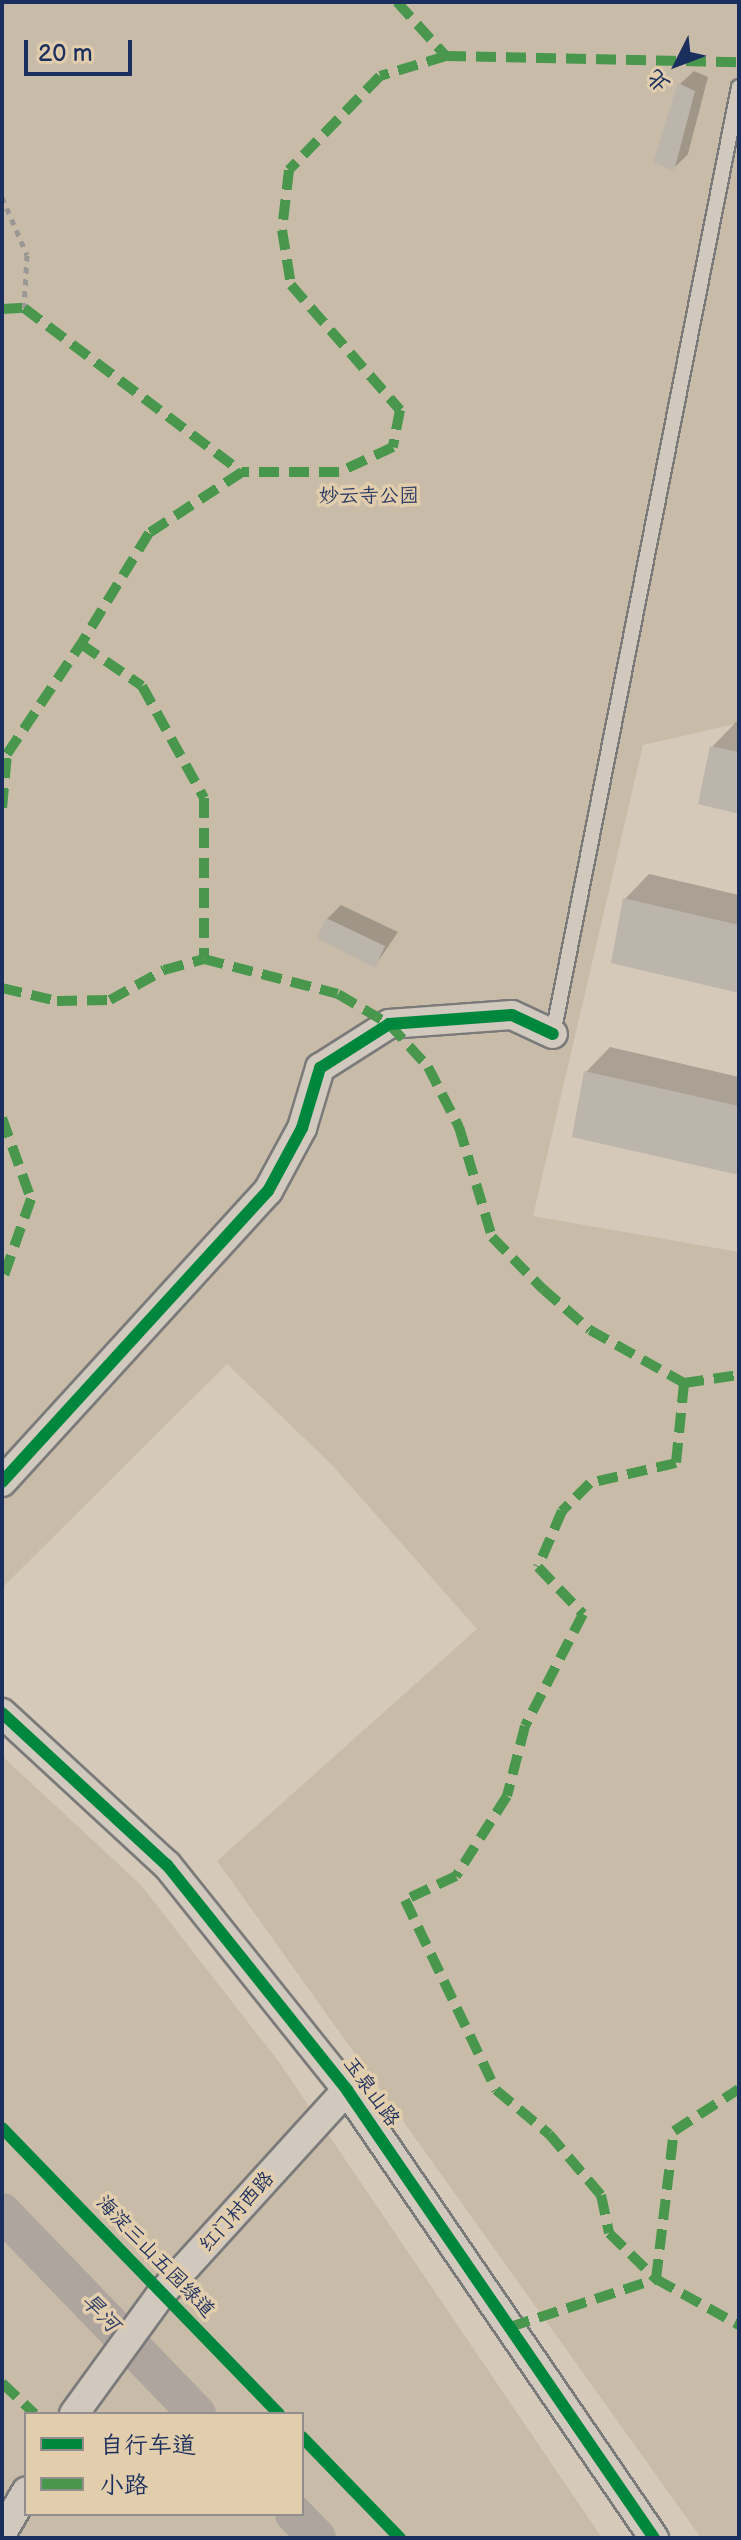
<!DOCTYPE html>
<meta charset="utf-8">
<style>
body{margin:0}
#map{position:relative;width:741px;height:2540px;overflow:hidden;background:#d5cab9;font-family:"Balsamiq Sans","LXGW WenKai TC",sans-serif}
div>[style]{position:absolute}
.green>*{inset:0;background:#c8bca9}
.shadow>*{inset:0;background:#0003}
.canal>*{height:38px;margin:-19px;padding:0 19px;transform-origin:19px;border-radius:19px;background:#aea69e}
.building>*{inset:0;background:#bcb5ab}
.path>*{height:5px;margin-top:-2.5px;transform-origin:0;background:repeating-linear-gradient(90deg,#9a9895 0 6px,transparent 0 12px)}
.roads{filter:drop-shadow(2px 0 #7b7a7b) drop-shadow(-2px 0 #7b7a7b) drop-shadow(0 2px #7b7a7b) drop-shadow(0 -2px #7b7a7b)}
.service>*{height:14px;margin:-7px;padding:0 7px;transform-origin:7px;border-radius:7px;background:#d1c9bd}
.minor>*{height:28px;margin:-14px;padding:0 14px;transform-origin:14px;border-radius:14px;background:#d1c9bd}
.quiet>*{height:10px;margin-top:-5px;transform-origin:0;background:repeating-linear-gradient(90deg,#49964d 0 20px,transparent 0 30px)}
.cycleway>*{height:12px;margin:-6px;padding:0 6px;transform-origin:6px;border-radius:6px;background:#00873e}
span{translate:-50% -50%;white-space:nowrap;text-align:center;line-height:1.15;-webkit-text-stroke:7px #e2cdac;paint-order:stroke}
.park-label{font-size:20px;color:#2c3c65}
.street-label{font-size:20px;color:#1b2f5e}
.water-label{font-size:22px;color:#2f3f66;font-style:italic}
.frame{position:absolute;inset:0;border:4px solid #1b2f5e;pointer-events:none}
.legend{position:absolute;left:24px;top:2412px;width:280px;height:104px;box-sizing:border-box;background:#e2cdac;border:2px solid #928e8d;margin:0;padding:10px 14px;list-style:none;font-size:24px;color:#1b2f5e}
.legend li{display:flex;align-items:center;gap:16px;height:40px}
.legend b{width:40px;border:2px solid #928e8d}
.north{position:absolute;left:637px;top:24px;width:80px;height:80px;-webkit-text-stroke:6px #e2cdac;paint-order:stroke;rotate:228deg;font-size:22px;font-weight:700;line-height:32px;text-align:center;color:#1b2f5e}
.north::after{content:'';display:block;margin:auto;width:28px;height:36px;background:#1b2f5e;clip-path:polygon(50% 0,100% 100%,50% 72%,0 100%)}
.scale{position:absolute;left:24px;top:40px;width:108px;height:36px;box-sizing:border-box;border:4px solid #1b2f5e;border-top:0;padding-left:10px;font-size:24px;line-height:28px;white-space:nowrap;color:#1b2f5e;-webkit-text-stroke:6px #e2cdac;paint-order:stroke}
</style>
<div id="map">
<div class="green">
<div style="clip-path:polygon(2px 2px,739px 2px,739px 723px,643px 745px,533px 1216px,739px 1252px,739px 2538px,701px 2538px,217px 1861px,477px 1629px,333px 1466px,227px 1364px,2px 1588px)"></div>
<div style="clip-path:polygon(evenodd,2px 1756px,141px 1885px,279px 2062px,602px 2538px,2px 2538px,2px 1756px,26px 2414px,302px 2414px,302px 2514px,26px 2514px,26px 2414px)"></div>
</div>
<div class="shadow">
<div style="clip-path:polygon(694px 71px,708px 77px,688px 154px,674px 168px,680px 84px)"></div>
<div style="clip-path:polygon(736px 722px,739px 723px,739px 812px,712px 747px)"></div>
<div style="clip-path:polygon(649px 874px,739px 895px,739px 991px,625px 899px)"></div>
<div style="clip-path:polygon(341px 905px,398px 932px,375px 966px,327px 919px)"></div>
<div style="clip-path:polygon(610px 1047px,739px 1077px,739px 1173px,586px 1072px)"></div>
</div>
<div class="canal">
<div style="left:2px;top:2212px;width:281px;rotate:46deg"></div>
<div style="left:294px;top:2514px;width:33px;rotate:46deg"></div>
</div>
<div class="building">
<div style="clip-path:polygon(678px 83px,695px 91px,674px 171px,653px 162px)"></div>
<div style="clip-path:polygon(710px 746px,739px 752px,739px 814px,698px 804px)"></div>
<div style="clip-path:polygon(623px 898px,739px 925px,739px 993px,611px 963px)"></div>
<div style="clip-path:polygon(326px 918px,385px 946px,375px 968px,317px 938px)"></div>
<div style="clip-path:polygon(584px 1071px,739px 1106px,739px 1175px,572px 1137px)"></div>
</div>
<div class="path">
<div style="left:2px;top:197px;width:63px;rotate:66.7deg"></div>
<div style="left:27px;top:255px;width:53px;rotate:93.2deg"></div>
</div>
<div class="roads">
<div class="service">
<div style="left:553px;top:1034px;width:965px;rotate:-78.89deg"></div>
</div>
<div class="minor">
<div style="left:2px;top:1482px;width:394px;rotate:-47.6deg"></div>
<div style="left:268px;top:1191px;width:72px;rotate:-61.6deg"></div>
<div style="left:302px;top:1128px;width:63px;rotate:-73.3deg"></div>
<div style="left:320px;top:1068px;width:82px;rotate:-32.5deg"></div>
<div style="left:389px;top:1024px;width:123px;rotate:-4.2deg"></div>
<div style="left:512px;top:1015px;width:45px;rotate:24.9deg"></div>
<div style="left:2px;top:1713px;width:224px;rotate:42.7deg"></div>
<div style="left:167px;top:1865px;width:288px;rotate:51.3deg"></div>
<div style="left:347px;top:2090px;width:543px;rotate:55.58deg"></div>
<div style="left:74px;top:2414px;width:150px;rotate:-54deg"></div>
<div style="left:162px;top:2293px;width:275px;rotate:-47.7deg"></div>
<div style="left:2px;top:2533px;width:48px;rotate:-59.7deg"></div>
</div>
</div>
<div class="quiet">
<div style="left:397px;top:2px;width:73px;rotate:47.8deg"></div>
<div style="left:446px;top:56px;width:293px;rotate:1.2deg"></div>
<div style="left:446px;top:56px;width:69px;rotate:163.1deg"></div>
<div style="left:380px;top:76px;width:131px;rotate:134.1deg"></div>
<div style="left:289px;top:170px;width:60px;rotate:96.7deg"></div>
<div style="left:282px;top:230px;width:56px;rotate:80.7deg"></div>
<div style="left:291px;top:285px;width:166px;rotate:48.9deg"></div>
<div style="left:400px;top:410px;width:38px;rotate:101deg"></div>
<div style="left:393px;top:447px;width:60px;rotate:155.2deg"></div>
<div style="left:339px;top:472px;width:97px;rotate:180deg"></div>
<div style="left:242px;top:472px;width:111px;rotate:146.7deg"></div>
<div style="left:149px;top:533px;width:130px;rotate:121.5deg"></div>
<div style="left:81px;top:644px;width:74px;rotate:34.5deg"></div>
<div style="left:142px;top:686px;width:128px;rotate:61deg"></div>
<div style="left:204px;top:798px;width:161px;rotate:90deg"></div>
<div style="left:204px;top:959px;width:138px;rotate:14.6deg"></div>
<div style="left:338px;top:994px;width:59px;rotate:30.5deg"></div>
<div style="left:389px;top:1024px;width:58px;rotate:47.8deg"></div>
<div style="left:428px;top:1067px;width:68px;rotate:62.7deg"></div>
<div style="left:459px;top:1127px;width:115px;rotate:73.3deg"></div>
<div style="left:492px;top:1237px;width:73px;rotate:45.6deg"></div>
<div style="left:543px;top:1289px;width:62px;rotate:41.1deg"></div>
<div style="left:590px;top:1330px;width:108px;rotate:29.4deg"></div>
<div style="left:684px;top:1383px;width:56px;rotate:-8.3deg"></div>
<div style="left:2px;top:309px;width:22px;rotate:-3deg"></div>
<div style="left:24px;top:308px;width:273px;rotate:37deg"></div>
<div style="left:2px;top:808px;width:54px;rotate:-84.7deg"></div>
<div style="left:7px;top:754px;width:133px;rotate:-56.1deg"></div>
<div style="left:2px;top:988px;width:57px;rotate:13.3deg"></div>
<div style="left:57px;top:1001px;width:53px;rotate:-1.1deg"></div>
<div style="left:110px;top:1000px;width:62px;rotate:-29.1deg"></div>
<div style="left:164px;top:970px;width:41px;rotate:-15.4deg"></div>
<div style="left:2px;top:1118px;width:86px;rotate:70.3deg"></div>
<div style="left:31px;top:1199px;width:87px;rotate:109.5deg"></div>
<div style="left:684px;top:1383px;width:80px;rotate:95.7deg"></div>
<div style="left:676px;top:1463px;width:88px;rotate:166.9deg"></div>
<div style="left:590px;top:1483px;width:40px;rotate:135deg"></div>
<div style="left:562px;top:1511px;width:61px;rotate:113.2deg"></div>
<div style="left:538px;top:1567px;width:65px;rotate:46.2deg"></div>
<div style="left:583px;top:1614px;width:126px;rotate:117.4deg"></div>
<div style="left:525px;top:1726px;width:72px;rotate:104.4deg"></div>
<div style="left:507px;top:1796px;width:95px;rotate:122.5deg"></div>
<div style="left:456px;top:1876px;width:56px;rotate:154.8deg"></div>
<div style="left:405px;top:1900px;width:211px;rotate:64.4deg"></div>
<div style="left:496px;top:2090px;width:69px;rotate:39.7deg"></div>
<div style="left:549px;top:2134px;width:80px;rotate:49.6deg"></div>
<div style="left:601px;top:2195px;width:39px;rotate:78deg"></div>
<div style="left:609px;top:2233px;width:66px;rotate:44.4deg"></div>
<div style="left:656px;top:2279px;width:95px;rotate:29deg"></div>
<div style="left:510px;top:2327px;width:154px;rotate:-18.2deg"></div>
<div style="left:656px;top:2279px;width:149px;rotate:-83.1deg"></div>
<div style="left:674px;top:2131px;width:77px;rotate:-32.9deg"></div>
<div style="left:2px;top:2383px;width:45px;rotate:43.2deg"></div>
</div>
<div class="cycleway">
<div style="left:2px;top:1482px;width:394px;rotate:-47.6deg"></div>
<div style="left:268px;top:1191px;width:72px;rotate:-61.6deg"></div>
<div style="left:302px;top:1128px;width:63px;rotate:-73.3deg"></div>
<div style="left:320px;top:1068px;width:82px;rotate:-32.5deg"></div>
<div style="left:389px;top:1024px;width:123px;rotate:-4.2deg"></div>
<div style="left:512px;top:1015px;width:45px;rotate:24.9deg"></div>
<div style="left:2px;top:1713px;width:224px;rotate:42.7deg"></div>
<div style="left:167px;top:1865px;width:288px;rotate:51.3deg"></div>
<div style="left:347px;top:2090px;width:543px;rotate:55.58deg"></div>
<div style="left:2px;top:2128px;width:398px;rotate:45.9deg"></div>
<div style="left:302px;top:2437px;width:141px;rotate:45.9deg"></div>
</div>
<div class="park-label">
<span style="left:369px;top:496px">妙云寺公园</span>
</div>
<div class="street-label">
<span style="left:371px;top:2092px;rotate:54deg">玉泉山路</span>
<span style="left:237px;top:2212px;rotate:-48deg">红门村西路</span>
<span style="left:155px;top:2257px;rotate:46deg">海淀三山五园绿道</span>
</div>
<div class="water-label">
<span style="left:100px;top:2313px;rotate:46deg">旱河</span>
</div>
<div class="frame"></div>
<ul class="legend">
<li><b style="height:10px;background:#00873e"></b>自行车道</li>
<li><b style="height:10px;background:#49964d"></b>小路</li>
</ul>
<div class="north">北</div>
<div class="scale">20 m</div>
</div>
